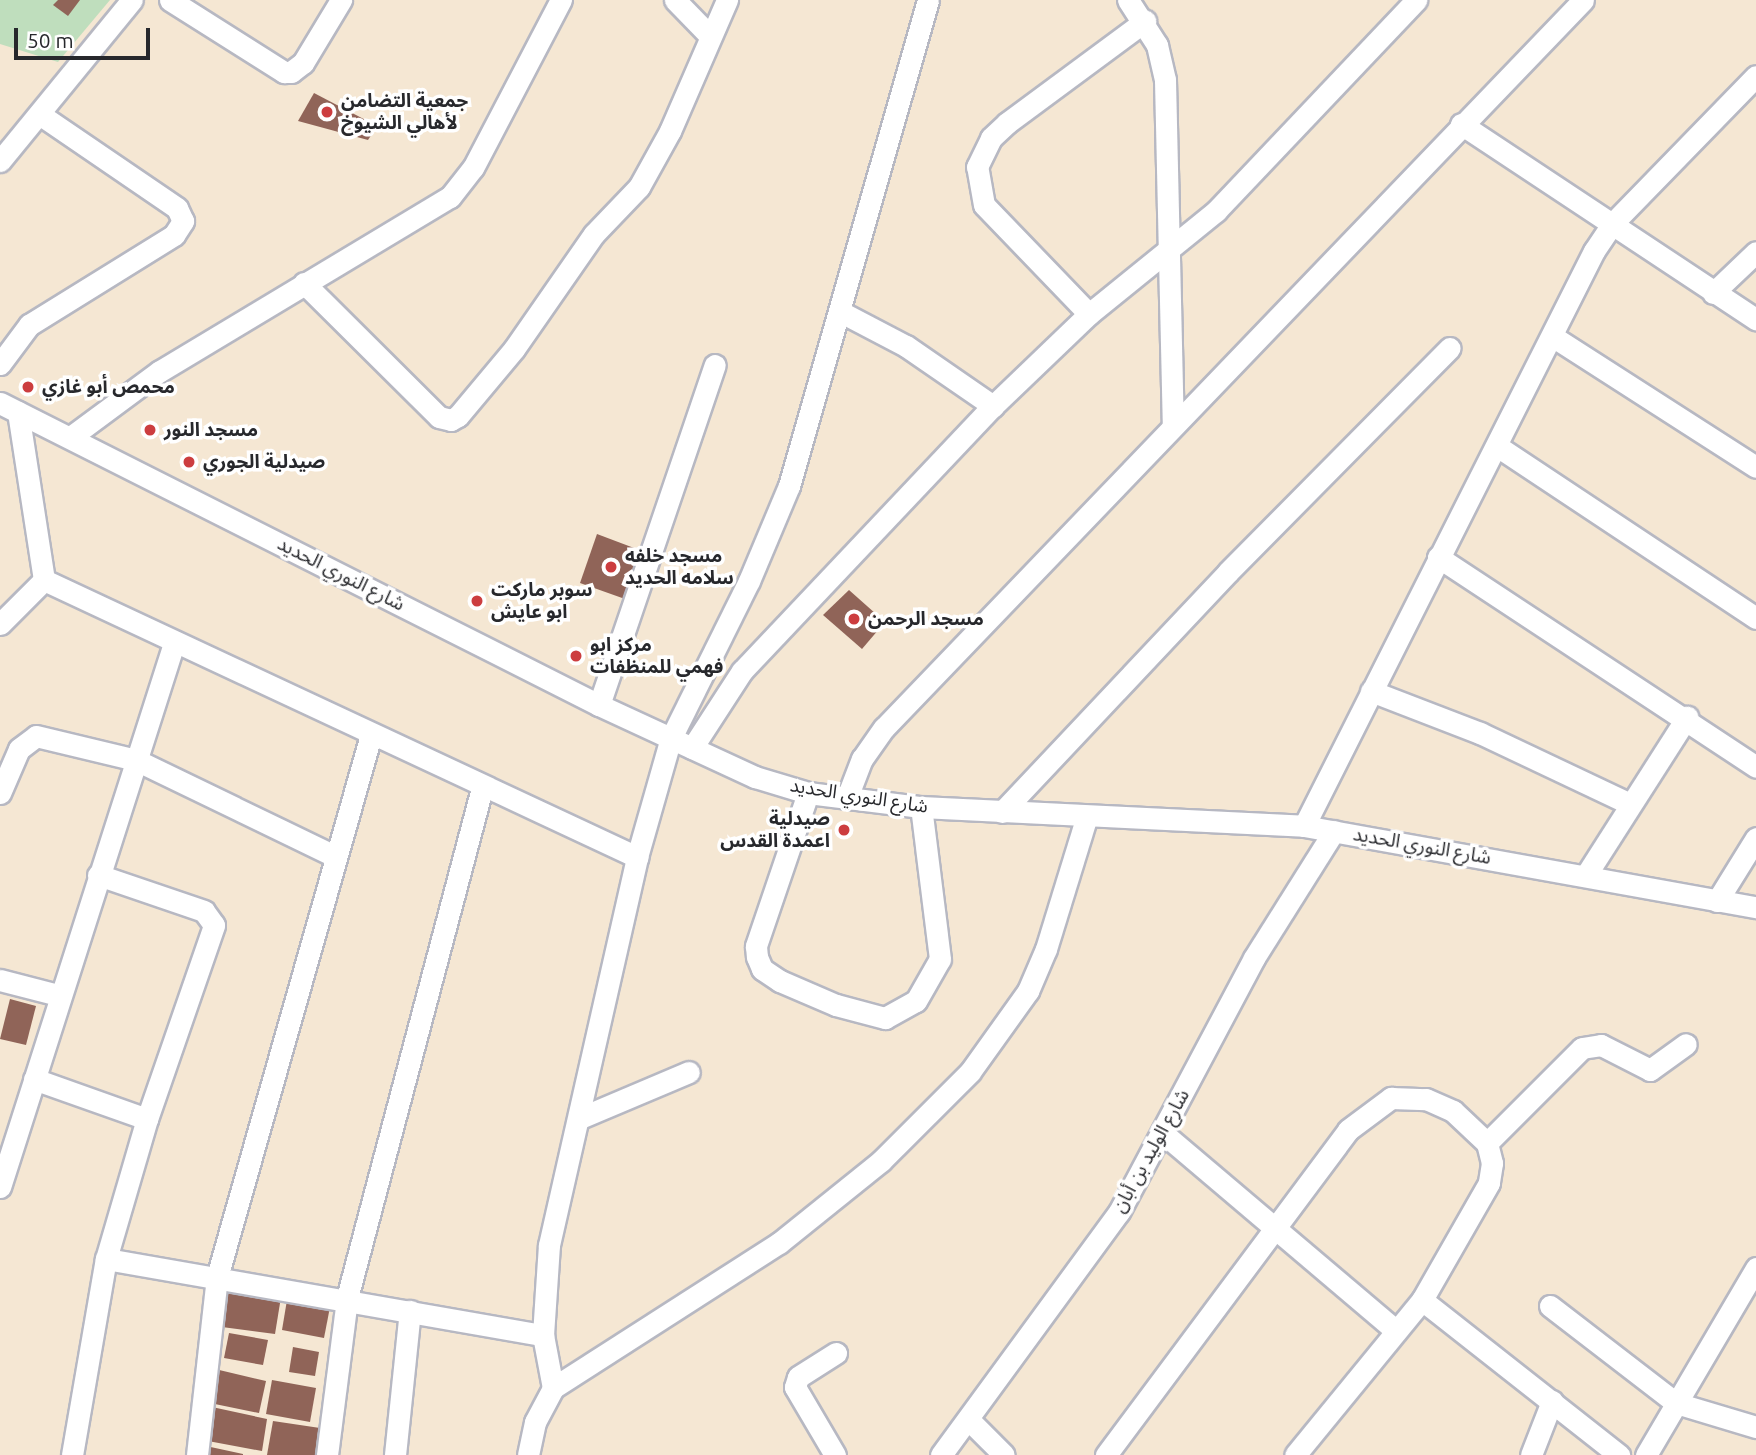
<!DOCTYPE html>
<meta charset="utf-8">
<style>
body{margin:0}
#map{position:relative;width:1756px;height:1455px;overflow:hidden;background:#f1f2fd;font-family:Ubuntu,"Noto Sans Arabic",sans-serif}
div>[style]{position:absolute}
.commercial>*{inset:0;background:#f5e7d3}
.green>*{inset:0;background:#bfdebd}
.building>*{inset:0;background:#906458}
.roads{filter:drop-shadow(2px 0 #b7b8c2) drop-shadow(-2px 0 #b7b8c2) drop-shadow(0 2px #b7b8c2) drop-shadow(0 -2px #b7b8c2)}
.minor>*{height:21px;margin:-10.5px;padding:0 10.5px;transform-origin:10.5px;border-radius:10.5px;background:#fff}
.dots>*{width:19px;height:19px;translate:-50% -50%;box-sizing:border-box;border:4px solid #fff;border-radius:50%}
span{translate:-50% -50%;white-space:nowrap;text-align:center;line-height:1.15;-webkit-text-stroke:7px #fff;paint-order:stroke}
.poi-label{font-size:19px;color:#27282c;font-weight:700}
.left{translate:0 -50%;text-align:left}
.right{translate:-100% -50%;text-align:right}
.street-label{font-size:19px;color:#27282c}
.scale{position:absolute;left:14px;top:28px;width:136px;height:32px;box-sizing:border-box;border:4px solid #27282c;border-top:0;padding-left:9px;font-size:21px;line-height:24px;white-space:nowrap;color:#27282c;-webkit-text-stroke:5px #fff;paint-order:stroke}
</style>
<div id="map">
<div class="commercial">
<div style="clip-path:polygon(0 0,1756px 0,1756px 1455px,0 1455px)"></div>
</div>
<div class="green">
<div style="clip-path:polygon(0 0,110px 0,58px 62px,0 44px)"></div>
</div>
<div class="building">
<div style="clip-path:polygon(58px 0,80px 0,68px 16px,53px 5px)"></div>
<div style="clip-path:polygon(314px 93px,377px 126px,368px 140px,298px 121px)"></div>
<div style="clip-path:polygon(597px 534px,642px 551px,625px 599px,580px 583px)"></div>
<div style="clip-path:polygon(849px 590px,885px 622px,862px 649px,823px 615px)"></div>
<div style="clip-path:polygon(10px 999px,36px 1006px,26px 1045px,0 1039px)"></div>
<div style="clip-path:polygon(225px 1292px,281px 1297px,275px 1334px,222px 1327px)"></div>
<div style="clip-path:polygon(287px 1300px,330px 1307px,324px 1338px,282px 1330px)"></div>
<div style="clip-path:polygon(229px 1333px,268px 1340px,263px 1365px,224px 1358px)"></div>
<div style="clip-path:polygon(293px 1347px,319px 1352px,315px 1376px,289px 1372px)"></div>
<div style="clip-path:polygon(215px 1369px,266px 1381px,259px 1413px,210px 1403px)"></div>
<div style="clip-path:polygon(272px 1380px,316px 1388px,310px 1422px,266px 1414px)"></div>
<div style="clip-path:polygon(212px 1407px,267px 1419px,262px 1451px,208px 1441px)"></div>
<div style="clip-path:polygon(273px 1421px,320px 1428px,315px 1455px,267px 1455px)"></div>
<div style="clip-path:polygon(206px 1446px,243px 1454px,243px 1455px,205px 1455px)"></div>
</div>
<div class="roads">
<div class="minor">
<div style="left:170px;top:0;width:135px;rotate:32.3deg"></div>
<div style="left:284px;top:72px;width:7px"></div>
<div style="left:291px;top:72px;width:15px;rotate:-37deg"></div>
<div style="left:303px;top:63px;width:74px;rotate:-58.9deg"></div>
<div style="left:675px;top:0;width:49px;rotate:45.8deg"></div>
<div style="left:1128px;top:0;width:54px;rotate:57.2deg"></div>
<div style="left:1157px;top:45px;width:36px;rotate:77deg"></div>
<div style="left:1165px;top:80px;width:346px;rotate:88.7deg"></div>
<div style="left:1461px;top:124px;width:354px;rotate:33.5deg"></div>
<div style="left:0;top:161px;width:208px;rotate:-50.7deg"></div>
<div style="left:304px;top:283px;width:190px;rotate:44.8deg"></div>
<div style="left:439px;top:417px;width:12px;rotate:14deg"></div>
<div style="left:451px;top:420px;width:8px;rotate:-30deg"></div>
<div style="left:458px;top:416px;width:87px;rotate:-50.1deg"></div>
<div style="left:514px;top:349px;width:140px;rotate:-55.2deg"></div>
<div style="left:594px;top:234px;width:65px;rotate:-46.2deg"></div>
<div style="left:639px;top:187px;width:64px;rotate:-61deg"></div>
<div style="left:670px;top:131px;width:143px;rotate:-66.5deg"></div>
<div style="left:1713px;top:293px;width:59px;rotate:-43.6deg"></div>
<div style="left:839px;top:311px;width:76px;rotate:27.6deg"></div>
<div style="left:906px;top:346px;width:106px;rotate:34.6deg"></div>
<div style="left:1089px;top:314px;width:151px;rotate:-133.9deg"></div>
<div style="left:984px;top:205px;width:39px;rotate:-100deg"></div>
<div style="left:977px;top:167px;width:32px;rotate:-64deg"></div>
<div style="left:991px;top:138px;width:22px;rotate:-43deg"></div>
<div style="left:1007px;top:123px;width:172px;rotate:-36.5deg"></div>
<div style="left:1552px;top:336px;width:242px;rotate:32.7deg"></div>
<div style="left:0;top:364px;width:49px;rotate:-53.4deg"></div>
<div style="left:29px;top:325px;width:171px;rotate:-31.8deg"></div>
<div style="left:174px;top:235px;width:17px;rotate:-57deg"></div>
<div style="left:183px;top:221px;width:14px;rotate:-115deg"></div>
<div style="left:177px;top:208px;width:167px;rotate:-145.7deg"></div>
<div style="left:0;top:403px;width:671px;rotate:26.76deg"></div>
<div style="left:599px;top:705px;width:172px;rotate:24.8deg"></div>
<div style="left:755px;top:777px;width:55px;rotate:16.8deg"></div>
<div style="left:808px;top:793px;width:114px;rotate:7.1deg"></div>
<div style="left:921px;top:807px;width:383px;rotate:2.8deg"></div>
<div style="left:1304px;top:826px;width:459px;rotate:10.2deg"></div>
<div style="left:18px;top:412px;width:170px;rotate:81.2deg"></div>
<div style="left:44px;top:580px;width:655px;rotate:25.04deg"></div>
<div style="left:72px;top:436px;width:109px;rotate:-36.5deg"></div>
<div style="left:160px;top:371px;width:338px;rotate:-31deg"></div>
<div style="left:450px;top:197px;width:37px;rotate:-52deg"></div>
<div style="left:473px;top:168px;width:190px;rotate:-62.4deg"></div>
<div style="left:1497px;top:446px;width:311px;rotate:33.6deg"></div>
<div style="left:1438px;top:557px;width:381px;rotate:33.4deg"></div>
<div style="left:0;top:624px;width:62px;rotate:-45deg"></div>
<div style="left:1371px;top:691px;width:117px;rotate:21.1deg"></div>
<div style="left:1480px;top:733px;width:166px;rotate:25.3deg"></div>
<div style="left:599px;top:705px;width:359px;rotate:-71.2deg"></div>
<div style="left:692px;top:748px;width:92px;rotate:-57deg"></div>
<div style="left:742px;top:671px;width:365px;rotate:-46.6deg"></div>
<div style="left:993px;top:406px;width:133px;rotate:-43.8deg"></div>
<div style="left:1089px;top:314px;width:164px;rotate:-39deg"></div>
<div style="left:1216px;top:211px;width:291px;rotate:-46.5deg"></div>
<div style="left:0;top:793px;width:48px;rotate:-66.6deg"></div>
<div style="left:19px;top:749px;width:21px;rotate:-37deg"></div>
<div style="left:36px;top:736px;width:103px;rotate:13.5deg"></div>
<div style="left:136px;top:760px;width:221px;rotate:25.8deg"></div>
<div style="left:808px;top:793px;width:162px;rotate:108.8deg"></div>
<div style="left:756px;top:946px;width:11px;rotate:85deg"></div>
<div style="left:757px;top:957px;width:13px;rotate:67deg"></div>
<div style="left:762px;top:969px;width:22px;rotate:34deg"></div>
<div style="left:780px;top:981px;width:61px;rotate:23.2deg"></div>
<div style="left:836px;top:1005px;width:51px;rotate:14.9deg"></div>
<div style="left:885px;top:1018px;width:35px;rotate:-29deg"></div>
<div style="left:916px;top:1001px;width:48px;rotate:-60.3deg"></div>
<div style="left:940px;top:959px;width:153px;rotate:-97.1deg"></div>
<div style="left:848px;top:795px;width:39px;rotate:-69deg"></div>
<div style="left:862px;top:759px;width:38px;rotate:-55deg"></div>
<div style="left:884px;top:728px;width:1009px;rotate:-46.16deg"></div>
<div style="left:1002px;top:812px;width:330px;rotate:-46.7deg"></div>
<div style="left:1228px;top:572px;width:315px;rotate:-45.3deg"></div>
<div style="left:1304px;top:826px;width:644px;rotate:-63.24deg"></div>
<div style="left:1594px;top:251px;width:32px;rotate:-56deg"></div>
<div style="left:1612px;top:224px;width:206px;rotate:-45.8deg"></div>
<div style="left:1586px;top:875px;width:188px;rotate:-57.4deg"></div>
<div style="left:1717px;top:901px;width:74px;rotate:-58.2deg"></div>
<div style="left:0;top:980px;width:60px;rotate:14.5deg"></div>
<div style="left:34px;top:1079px;width:120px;rotate:19.5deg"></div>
<div style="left:580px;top:1118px;width:118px;rotate:-22.9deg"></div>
<div style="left:1164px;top:1134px;width:302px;rotate:40.3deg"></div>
<div style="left:1487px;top:1143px;width:134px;rotate:-45deg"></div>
<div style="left:1582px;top:1048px;width:19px;rotate:-9deg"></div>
<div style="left:1601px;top:1045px;width:55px;rotate:27deg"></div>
<div style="left:1650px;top:1070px;width:44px;rotate:-35.8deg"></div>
<div style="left:0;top:1187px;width:571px;rotate:-72.26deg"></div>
<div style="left:106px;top:1259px;width:444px;rotate:9.9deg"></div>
<div style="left:1422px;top:1300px;width:251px;rotate:38.2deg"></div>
<div style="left:1550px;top:1306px;width:159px;rotate:37.6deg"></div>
<div style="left:1676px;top:1403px;width:84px;rotate:16.7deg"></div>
<div style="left:553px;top:1388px;width:54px;rotate:-100.7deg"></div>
<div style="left:543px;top:1335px;width:90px;rotate:-86.2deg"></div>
<div style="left:549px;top:1245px;width:398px;rotate:-77.2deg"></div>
<div style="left:637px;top:857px;width:124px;rotate:-74.1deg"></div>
<div style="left:671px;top:738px;width:175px;rotate:-63.6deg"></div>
<div style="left:749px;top:581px;width:103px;rotate:-67.2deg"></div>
<div style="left:789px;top:486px;width:505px;rotate:-74.04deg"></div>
<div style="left:969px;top:1420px;width:49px;rotate:45deg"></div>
<div style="left:72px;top:1455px;width:199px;rotate:-80.2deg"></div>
<div style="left:106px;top:1259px;width:146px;rotate:-73.7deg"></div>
<div style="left:147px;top:1119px;width:205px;rotate:-70.9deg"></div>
<div style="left:214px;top:925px;width:17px;rotate:-126deg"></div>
<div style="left:204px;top:911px;width:112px;rotate:-161.2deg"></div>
<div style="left:197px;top:1455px;width:179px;rotate:-83.6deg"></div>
<div style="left:217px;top:1277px;width:563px;rotate:-74.14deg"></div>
<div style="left:327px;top:1455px;width:158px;rotate:-82.7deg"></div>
<div style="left:347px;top:1298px;width:528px;rotate:-75.17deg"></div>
<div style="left:395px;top:1455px;width:145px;rotate:-84.1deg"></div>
<div style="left:528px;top:1455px;width:34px;rotate:-78deg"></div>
<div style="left:535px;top:1422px;width:38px;rotate:-62deg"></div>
<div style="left:553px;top:1388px;width:269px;rotate:-32.7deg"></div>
<div style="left:779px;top:1243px;width:131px;rotate:-38.8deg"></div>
<div style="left:881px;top:1161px;width:126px;rotate:-45deg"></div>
<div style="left:970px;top:1072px;width:100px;rotate:-54.4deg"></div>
<div style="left:1028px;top:991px;width:46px;rotate:-66.8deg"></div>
<div style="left:1046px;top:949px;width:139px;rotate:-72.9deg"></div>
<div style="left:835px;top:1455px;width:79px;rotate:-120.5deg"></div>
<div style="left:795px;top:1387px;width:10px;rotate:-73deg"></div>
<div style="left:798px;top:1377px;width:45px;rotate:-32.3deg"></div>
<div style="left:941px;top:1455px;width:301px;rotate:-53.8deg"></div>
<div style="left:1119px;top:1212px;width:288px;rotate:-62deg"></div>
<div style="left:1254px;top:958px;width:150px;rotate:-57.8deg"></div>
<div style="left:1106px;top:1455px;width:405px;rotate:-53.3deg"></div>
<div style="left:1348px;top:1130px;width:54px;rotate:-36.7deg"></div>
<div style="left:1391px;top:1098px;width:35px;rotate:2deg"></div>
<div style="left:1426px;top:1099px;width:30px;rotate:24deg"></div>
<div style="left:1453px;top:1111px;width:47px;rotate:43.3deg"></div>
<div style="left:1487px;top:1143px;width:21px;rotate:76deg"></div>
<div style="left:1492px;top:1163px;width:20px;rotate:99deg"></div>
<div style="left:1489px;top:1183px;width:135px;rotate:119.8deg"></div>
<div style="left:1422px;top:1300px;width:200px;rotate:129.3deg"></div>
<div style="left:1531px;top:1455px;width:58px;rotate:-68.7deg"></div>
<div style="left:1646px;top:1455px;width:217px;rotate:-59.5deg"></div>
</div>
</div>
<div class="dots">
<div style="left:327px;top:112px;background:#cc3d3f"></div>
<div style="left:28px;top:387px;background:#cc3d3f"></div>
<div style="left:150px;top:430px;background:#cc3d3f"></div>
<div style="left:189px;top:462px;background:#cc3d3f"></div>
<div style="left:611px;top:567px;background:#cc3d3f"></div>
<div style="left:477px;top:601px;background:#cc3d3f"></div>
<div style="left:854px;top:619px;background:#cc3d3f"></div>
<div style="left:576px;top:656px;background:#cc3d3f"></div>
<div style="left:844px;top:830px;background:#cc3d3f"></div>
</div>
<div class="poi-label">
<span class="left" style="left:341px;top:112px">جمعية التضامن<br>لأهالي الشيوخ</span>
<span class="left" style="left:42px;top:387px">محمص أبو غازي</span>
<span class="left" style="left:164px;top:430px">مسجد النور</span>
<span class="left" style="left:203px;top:462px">صيدلية الجوري</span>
<span class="left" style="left:625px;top:567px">مسجد خلفه<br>سلامه الحديد</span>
<span class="left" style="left:491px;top:601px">سوبر ماركت<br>ابو عايش</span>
<span class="left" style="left:868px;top:619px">مسجد الرحمن</span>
<span class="left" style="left:590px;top:656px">مركز ابو<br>فهمي للمنظفات</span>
<span class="right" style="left:830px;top:830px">صيدلية<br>اعمدة القدس</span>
</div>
<div class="street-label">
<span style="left:341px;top:574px;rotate:27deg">شارع النوري الحديد</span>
<span style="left:859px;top:796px;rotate:9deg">شارع النوري الحديد</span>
<span style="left:1422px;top:846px;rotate:10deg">شارع النوري الحديد</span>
<span style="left:1151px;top:1151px;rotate:-61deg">شارع الوليد بن أبان</span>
</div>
<div class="scale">50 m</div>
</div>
